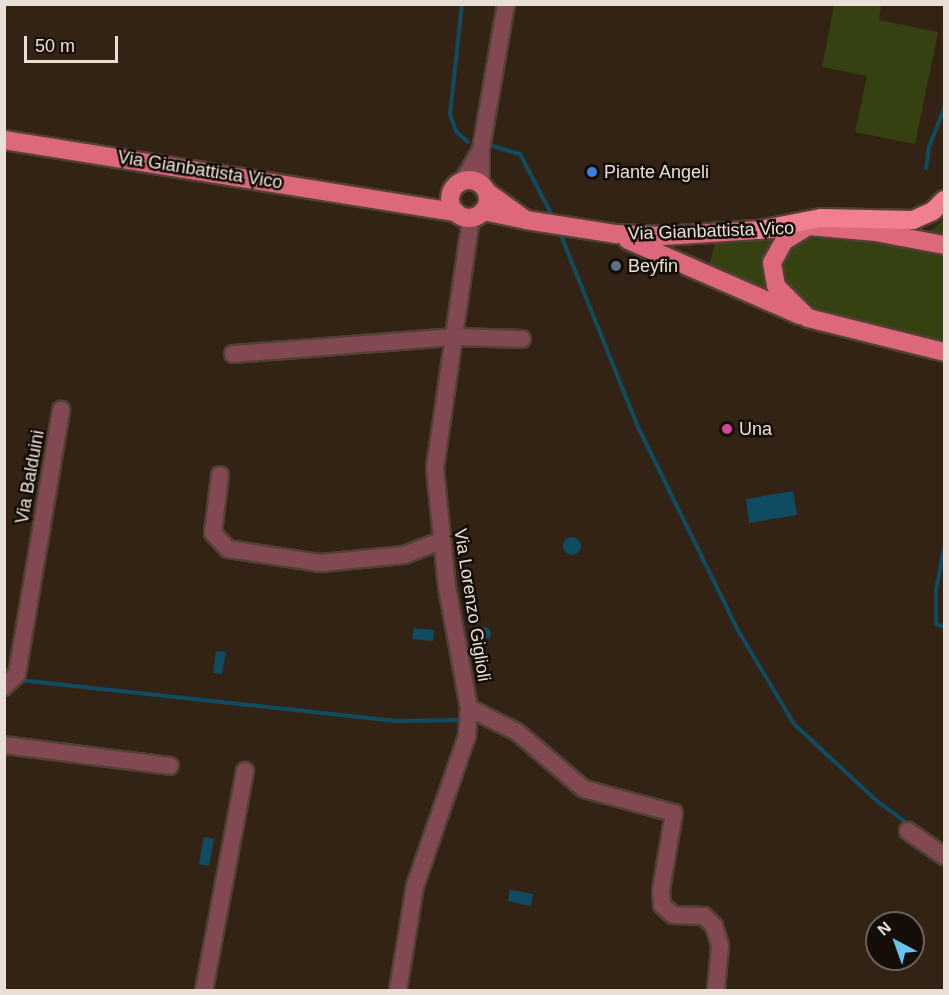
<!DOCTYPE html>
<style>
body{margin:0}
#map{position:relative;width:949px;height:995px;overflow:hidden;background:#332315;font-family:Arial,sans-serif}
div>[style]{position:absolute}
.green>*{inset:0;background:#364112}
.water>*{inset:0;background:#0f4c62}
.round{border-radius:50%}
.stream>*{height:4px;margin:-2px;padding:0 2px;transform-origin:2px;border-radius:2px;background:#0f4c62}
.roads{filter:drop-shadow(2px 0 #504134) drop-shadow(-2px 0 #504134) drop-shadow(0 2px #504134) drop-shadow(0 -2px #504134)}
.minor>*{height:16px;margin:-8px;padding:0 8px;transform-origin:8px;border-radius:8px;background:#834952}
.major>*{height:18px;margin:-9px;padding:0 9px;transform-origin:9px;border-radius:9px;background:#dd677b}
.major>.ring{margin:-9px;padding:0;box-sizing:content-box;background:none;border:18px solid #dd677b;border-radius:50%}
.highway>*{height:18px;margin:-9px;padding:0 9px;transform-origin:9px;border-radius:9px;background:#f17f91}
.dots>*{width:16px;height:16px;translate:-50% -50%;box-sizing:border-box;border:3px solid #150e08;border-radius:50%}
span{translate:-50% -50%;white-space:nowrap;text-align:center;line-height:1.15;-webkit-text-stroke:5px #150e08;paint-order:stroke}
.street-label{font-size:18px;color:#eadfd6}
.poi-label{font-size:18px;color:#eadfd6}
.left{translate:0 -50%;text-align:left}
.frame{position:absolute;inset:0;border:6px solid #eadfd6;pointer-events:none}
.north{position:absolute;left:865px;top:911px;width:60px;height:60px;box-sizing:border-box;background:#150e08;border:2px solid #6a625a;border-radius:50%;rotate:319deg;font-size:16px;font-weight:700;line-height:24px;text-align:center;color:#eadfd6}
.north::after{content:'';display:block;margin:auto;width:21px;height:27px;background:#67c4f0;clip-path:polygon(50% 0,100% 100%,50% 72%,0 100%)}
.scale{position:absolute;left:24px;top:36px;width:94px;height:27px;box-sizing:border-box;border:3px solid #eadfd6;border-top:0;padding-left:8px;font-size:18px;line-height:21px;white-space:nowrap;color:#eadfd6;-webkit-text-stroke:4px #150e08;paint-order:stroke}
</style>
<div id="map">
<div class="green">
<div style="clip-path:polygon(834px 5px,881px 5px,879px 20px,938px 32px,915px 144px,855px 132px,867px 76px,822px 67px)"></div>
<div style="clip-path:polygon(944px 219px,944px 242px,929px 233px)"></div>
<div style="clip-path:polygon(795px 229px,776px 246px,782px 300px,709px 264px,716px 240px)"></div>
<div style="clip-path:polygon(808px 233px,944px 251px,944px 345px,815px 311px,802px 302px,784px 286px,780px 256px,786px 246px)"></div>
</div>
<div class="water">
<div style="clip-path:polygon(793px 491px,797px 515px,749px 523px,746px 499px)"></div>
<div class="round" style="left:563px;top:537px;width:18px;height:18px"></div>
<div class="round" style="left:477px;top:627px;width:14px;height:14px"></div>
<div style="clip-path:polygon(414px 628px,434px 630px,433px 641px,412px 639px)"></div>
<div style="clip-path:polygon(216px 651px,226px 652px,222px 674px,213px 673px)"></div>
<div style="clip-path:polygon(204px 837px,214px 839px,209px 866px,199px 864px)"></div>
<div style="clip-path:polygon(510px 890px,533px 894px,531px 906px,508px 901px)"></div>
</div>
<div class="stream">
<div style="left:462px;top:4px;width:111px;rotate:96.2deg"></div>
<div style="left:450px;top:114px;width:18px;rotate:71deg"></div>
<div style="left:456px;top:131px;width:16px;rotate:43deg"></div>
<div style="left:493px;top:146px;width:28px;rotate:17deg"></div>
<div style="left:520px;top:154px;width:71px;rotate:62.4deg"></div>
<div style="left:926px;top:168px;width:21px;rotate:-82deg"></div>
<div style="left:929px;top:147px;width:41px;rotate:-68.5deg"></div>
<div style="left:562px;top:238px;width:201px;rotate:68.1deg"></div>
<div style="left:637px;top:425px;width:231px;rotate:63.8deg"></div>
<div style="left:739px;top:632px;width:107px;rotate:59.1deg"></div>
<div style="left:794px;top:724px;width:115px;rotate:42.9deg"></div>
<div style="left:878px;top:802px;width:41px;rotate:36deg"></div>
<div style="left:944px;top:549px;width:42px;rotate:101deg"></div>
<div style="left:936px;top:590px;width:34px;rotate:90deg"></div>
<div style="left:936px;top:624px;width:9px;rotate:21deg"></div>
<div style="left:19px;top:680px;width:379px;rotate:6.2deg"></div>
<div style="left:396px;top:721px;width:64px;rotate:-0.9deg"></div>
</div>
<div class="roads">
<div class="minor">
<div style="left:463px;top:181px;width:32px;rotate:-60deg"></div>
<div style="left:481px;top:184px;width:35px;rotate:-90deg"></div>
<div style="left:481px;top:149px;width:147px;rotate:-80.2deg"></div>
<div style="left:233px;top:354px;width:223px;rotate:-4.4deg"></div>
<div style="left:455px;top:337px;width:67px;rotate:1.7deg"></div>
<div style="left:220px;top:475px;width:58px;rotate:96.9deg"></div>
<div style="left:213px;top:533px;width:22px;rotate:47deg"></div>
<div style="left:228px;top:549px;width:94px;rotate:8.6deg"></div>
<div style="left:321px;top:563px;width:83px;rotate:-5.5deg"></div>
<div style="left:404px;top:555px;width:40px;rotate:-21deg"></div>
<div style="left:4px;top:687px;width:18px;rotate:-45deg"></div>
<div style="left:17px;top:674px;width:268px;rotate:-80.5deg"></div>
<div style="left:469px;top:708px;width:54px;rotate:26.6deg"></div>
<div style="left:517px;top:732px;width:88px;rotate:40.4deg"></div>
<div style="left:584px;top:789px;width:93px;rotate:14.9deg"></div>
<div style="left:674px;top:813px;width:78px;rotate:99.6deg"></div>
<div style="left:661px;top:890px;width:15px;rotate:86deg"></div>
<div style="left:662px;top:905px;width:15px;rotate:42deg"></div>
<div style="left:673px;top:915px;width:31px;rotate:2deg"></div>
<div style="left:704px;top:916px;width:14px;rotate:45deg"></div>
<div style="left:714px;top:926px;width:21px;rotate:73deg"></div>
<div style="left:720px;top:946px;width:44px;rotate:95.2deg"></div>
<div style="left:4px;top:745px;width:167px;rotate:7.2deg"></div>
<div style="left:908px;top:831px;width:44px;rotate:34.8deg"></div>
<div style="left:204px;top:990px;width:223px;rotate:-79.4deg"></div>
<div style="left:398px;top:990px;width:105px;rotate:-80.7deg"></div>
<div style="left:415px;top:886px;width:159px;rotate:-70.9deg"></div>
<div style="left:467px;top:736px;width:28px;rotate:-86deg"></div>
<div style="left:469px;top:708px;width:123px;rotate:-100.3deg"></div>
<div style="left:447px;top:587px;width:120px;rotate:-95.8deg"></div>
<div style="left:435px;top:468px;width:253px;rotate:-81.8deg"></div>
</div>
<div class="major">
<div style="left:4px;top:140px;width:458px;rotate:9.1deg"></div>
<div class="ring" style="left:450px;top:180px;width:20px;height:20px"></div>
<div style="left:483px;top:211px;width:44px;rotate:11.8deg"></div>
<div style="left:526px;top:220px;width:48px;rotate:-144.3deg"></div>
<div style="left:526px;top:220px;width:90px;rotate:8.9deg"></div>
<div style="left:615px;top:234px;width:49px;rotate:2.3deg"></div>
<div style="left:664px;top:236px;width:109px;rotate:-3.7deg"></div>
<div style="left:628px;top:240px;width:188px;rotate:23.6deg"></div>
<div style="left:944px;top:245px;width:69px;rotate:-169.2deg"></div>
<div style="left:876px;top:232px;width:68px;rotate:-175deg"></div>
<div style="left:808px;top:226px;width:28px;rotate:148deg"></div>
<div style="left:784px;top:241px;width:25px;rotate:119deg"></div>
<div style="left:772px;top:263px;width:23px;rotate:80deg"></div>
<div style="left:776px;top:286px;width:45px;rotate:45deg"></div>
<div style="left:808px;top:318px;width:140px;rotate:14deg"></div>
</div>
<div class="highway">
<div style="left:759px;top:230px;width:63px;rotate:-11deg"></div>
<div style="left:821px;top:218px;width:92px;rotate:1.2deg"></div>
<div style="left:913px;top:220px;width:22px;rotate:-24deg"></div>
<div style="left:933px;top:211px;width:16px;rotate:-45deg"></div>
</div>
</div>
<div class="dots">
<div style="left:592px;top:172px;background:#3f7fe0"></div>
<div style="left:616px;top:266px;background:#5c6f8a"></div>
<div style="left:727px;top:429px;background:#d1479c"></div>
</div>
<div class="street-label">
<span style="left:200px;top:170px;rotate:9deg">Via Gianbattista Vico</span>
<span style="left:711px;top:231px;rotate:-2deg">Via Gianbattista Vico</span>
<span style="left:30px;top:477px;rotate:-80deg">Via Balduini</span>
<span style="left:472px;top:605px;rotate:81deg">Via Lorenzo Giglioli</span>
</div>
<div class="poi-label">
<span class="left" style="left:604px;top:172px">Piante Angeli</span>
<span class="left" style="left:628px;top:266px">Beyfin</span>
<span class="left" style="left:739px;top:429px">Una</span>
</div>
<div class="frame"></div>
<div class="north">N</div>
<div class="scale">50 m</div>
</div>
